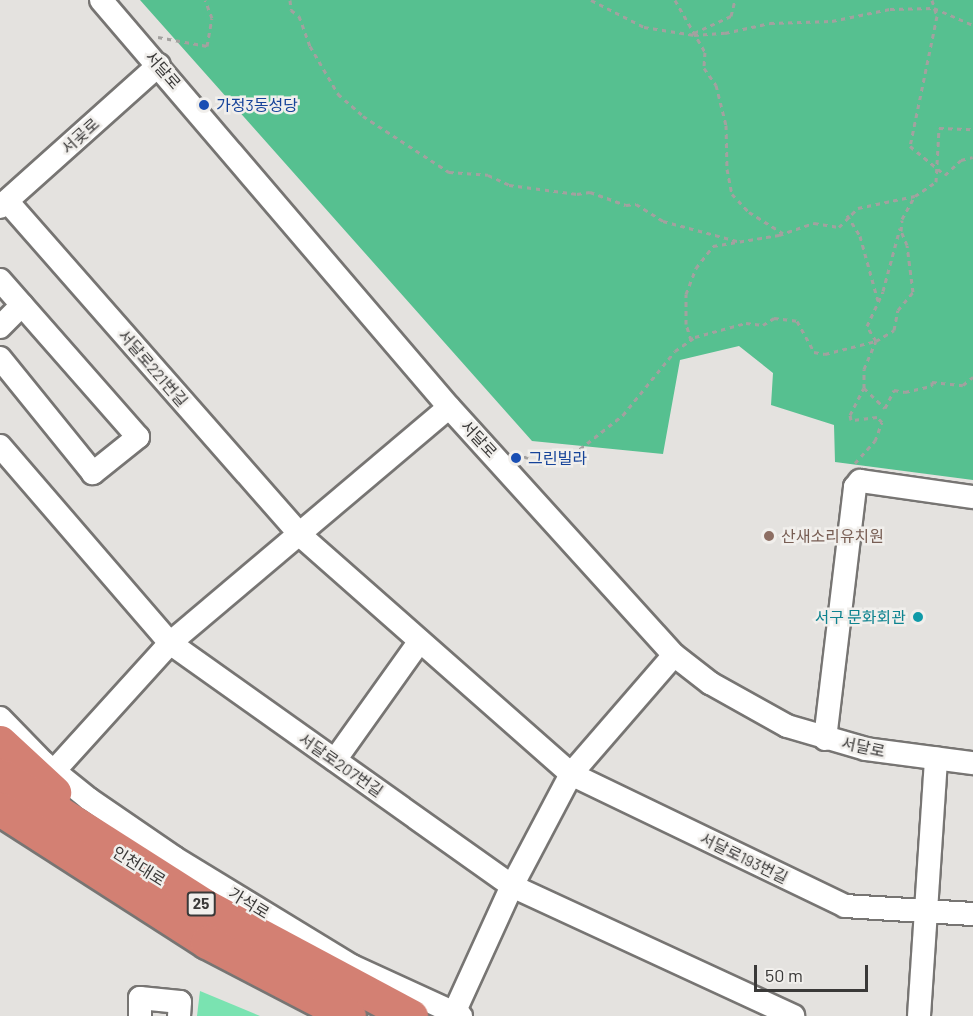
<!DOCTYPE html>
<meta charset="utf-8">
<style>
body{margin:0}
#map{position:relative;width:973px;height:1016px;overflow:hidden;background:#e4e2df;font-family:Barlow,"Noto Sans KR",sans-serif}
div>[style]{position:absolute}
.green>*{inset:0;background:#7ae3b1}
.forest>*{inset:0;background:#56c090}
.path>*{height:3px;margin-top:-1.5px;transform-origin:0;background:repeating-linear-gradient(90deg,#a3a19f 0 4.5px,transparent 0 9px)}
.roads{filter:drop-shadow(2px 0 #777573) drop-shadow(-2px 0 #777573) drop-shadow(0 2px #777573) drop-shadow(0 -2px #777573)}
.minor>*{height:22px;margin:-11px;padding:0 11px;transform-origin:11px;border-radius:11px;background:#fff}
.highway>*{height:33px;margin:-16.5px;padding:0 16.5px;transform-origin:16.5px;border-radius:16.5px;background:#d38073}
.dots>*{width:16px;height:16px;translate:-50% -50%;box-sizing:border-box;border:3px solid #f1efec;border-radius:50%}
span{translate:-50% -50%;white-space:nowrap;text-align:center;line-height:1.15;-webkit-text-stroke:5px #f1efec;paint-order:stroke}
.shield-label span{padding:2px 4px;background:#f1efec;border:2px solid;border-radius:4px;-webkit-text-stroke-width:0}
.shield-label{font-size:15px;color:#3a3938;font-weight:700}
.street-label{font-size:16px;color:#3a3938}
.transit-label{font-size:16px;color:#164399}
.left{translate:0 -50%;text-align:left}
.education-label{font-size:16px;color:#785e54}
.culture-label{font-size:16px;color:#0d838f}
.right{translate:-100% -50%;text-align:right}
.scale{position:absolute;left:754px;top:965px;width:114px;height:27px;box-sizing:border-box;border:3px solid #3a3938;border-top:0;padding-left:8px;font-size:18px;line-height:21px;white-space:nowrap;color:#3a3938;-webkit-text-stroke:4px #f1efec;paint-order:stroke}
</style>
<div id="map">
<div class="green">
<div style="clip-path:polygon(200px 991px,260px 1016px,197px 1016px)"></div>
</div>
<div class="forest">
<div style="clip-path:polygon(140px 0,973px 0,973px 480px,835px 462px,834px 425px,771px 405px,773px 373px,739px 346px,680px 360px,663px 454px,532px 441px)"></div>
</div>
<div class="path">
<div style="left:290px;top:0;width:10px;rotate:84deg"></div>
<div style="left:291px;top:10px;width:10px;rotate:37deg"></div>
<div style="left:299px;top:16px;width:32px;rotate:70deg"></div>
<div style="left:310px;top:46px;width:56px;rotate:59.7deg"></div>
<div style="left:338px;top:94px;width:33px;rotate:41deg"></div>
<div style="left:363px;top:116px;width:103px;rotate:33.1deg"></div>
<div style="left:449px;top:172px;width:39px;rotate:4deg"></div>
<div style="left:488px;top:175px;width:23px;rotate:25deg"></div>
<div style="left:509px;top:185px;width:69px;rotate:7.5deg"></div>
<div style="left:577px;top:194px;width:13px;rotate:-9deg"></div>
<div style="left:590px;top:192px;width:38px;rotate:20deg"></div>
<div style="left:626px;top:205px;width:10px;rotate:-6deg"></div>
<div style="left:636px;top:204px;width:32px;rotate:32deg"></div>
<div style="left:663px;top:221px;width:81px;rotate:15.1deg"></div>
<div style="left:591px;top:0;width:59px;rotate:27deg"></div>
<div style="left:644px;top:27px;width:51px;rotate:9.1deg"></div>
<div style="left:694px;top:35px;width:31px;rotate:-4deg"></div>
<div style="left:725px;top:33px;width:46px;rotate:-12.5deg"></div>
<div style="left:770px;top:23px;width:62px;rotate:-1.8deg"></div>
<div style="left:832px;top:21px;width:59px;rotate:-11.7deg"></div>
<div style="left:890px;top:9px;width:44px;rotate:-1.3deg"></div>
<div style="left:934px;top:8px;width:43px;rotate:23.6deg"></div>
<div style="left:675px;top:0;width:60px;rotate:60deg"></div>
<div style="left:705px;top:52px;width:16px;rotate:94deg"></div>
<div style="left:704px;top:68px;width:21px;rotate:55deg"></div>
<div style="left:716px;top:85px;width:41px;rotate:76deg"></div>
<div style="left:726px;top:125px;width:44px;rotate:88.7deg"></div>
<div style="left:727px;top:169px;width:25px;rotate:79deg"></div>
<div style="left:732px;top:194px;width:25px;rotate:47deg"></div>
<div style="left:749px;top:212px;width:40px;rotate:32deg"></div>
<div style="left:932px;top:0;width:17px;rotate:73deg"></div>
<div style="left:937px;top:16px;width:133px;rotate:101.7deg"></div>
<div style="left:910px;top:146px;width:45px;rotate:39.6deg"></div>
<div style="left:945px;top:175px;width:22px;rotate:-43deg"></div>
<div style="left:961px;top:160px;width:12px;rotate:-14deg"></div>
<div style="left:694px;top:33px;width:41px;rotate:-24.7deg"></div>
<div style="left:731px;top:16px;width:16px;rotate:-76deg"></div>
<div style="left:158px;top:37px;width:50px;rotate:10.4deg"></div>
<div style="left:207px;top:46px;width:28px;rotate:-80deg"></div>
<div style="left:212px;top:18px;width:19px;rotate:-111deg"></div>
<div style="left:847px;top:215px;width:25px;rotate:58deg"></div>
<div style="left:860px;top:236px;width:67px;rotate:74.5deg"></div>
<div style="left:902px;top:219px;width:26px;rotate:-61deg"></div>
<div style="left:915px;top:196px;width:25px;rotate:-34deg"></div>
<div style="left:936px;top:182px;width:54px;rotate:-86.8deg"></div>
<div style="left:939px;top:128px;width:34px;rotate:2deg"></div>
<div style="left:691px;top:340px;width:17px;rotate:-107deg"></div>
<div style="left:686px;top:324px;width:30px;rotate:-90deg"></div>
<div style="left:686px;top:294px;width:28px;rotate:-69deg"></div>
<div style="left:696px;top:268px;width:28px;rotate:-52deg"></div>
<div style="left:713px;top:246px;width:67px;rotate:-9.5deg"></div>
<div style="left:779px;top:235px;width:37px;rotate:-19deg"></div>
<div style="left:814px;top:223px;width:25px;rotate:9deg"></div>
<div style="left:839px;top:227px;width:27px;rotate:-45deg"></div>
<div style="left:858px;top:208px;width:58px;rotate:-11.9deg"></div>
<div style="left:876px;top:341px;width:17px;rotate:-121deg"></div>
<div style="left:867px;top:326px;width:38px;rotate:-65deg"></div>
<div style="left:883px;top:291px;width:65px;rotate:-74.9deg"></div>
<div style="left:864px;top:388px;width:29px;rotate:44deg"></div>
<div style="left:885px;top:408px;width:20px;rotate:-63deg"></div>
<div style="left:894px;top:390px;width:11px;rotate:10deg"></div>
<div style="left:905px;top:392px;width:28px;rotate:-13deg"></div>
<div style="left:932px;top:386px;width:4px;rotate:-90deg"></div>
<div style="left:932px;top:382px;width:31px;rotate:6deg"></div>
<div style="left:963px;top:385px;width:13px;rotate:-39deg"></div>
<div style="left:516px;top:452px;width:26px;rotate:28deg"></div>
<div style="left:539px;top:464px;width:27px;rotate:-8deg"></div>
<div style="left:566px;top:460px;width:73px;rotate:-38.3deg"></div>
<div style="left:623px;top:415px;width:82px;rotate:-50.9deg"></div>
<div style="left:675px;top:351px;width:24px;rotate:-35deg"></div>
<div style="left:695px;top:337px;width:53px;rotate:-15.4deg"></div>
<div style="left:746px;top:323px;width:17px;rotate:7deg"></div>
<div style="left:763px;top:325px;width:13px;rotate:-32deg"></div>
<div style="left:774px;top:318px;width:23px;rotate:7deg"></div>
<div style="left:797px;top:321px;width:35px;rotate:61deg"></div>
<div style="left:814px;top:352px;width:11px;rotate:10deg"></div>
<div style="left:825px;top:354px;width:53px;rotate:-14.3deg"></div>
<div style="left:876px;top:341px;width:21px;rotate:-31deg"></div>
<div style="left:894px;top:330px;width:20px;rotate:-79deg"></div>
<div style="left:898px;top:310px;width:23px;rotate:-50deg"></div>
<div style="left:913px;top:292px;width:47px;rotate:-97.3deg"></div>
<div style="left:907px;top:245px;width:15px;rotate:-113deg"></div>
<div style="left:901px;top:231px;width:11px;rotate:-85deg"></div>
<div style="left:855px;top:463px;width:30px;rotate:-48deg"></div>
<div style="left:875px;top:441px;width:20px;rotate:-70deg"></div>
<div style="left:882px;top:422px;width:7px;rotate:-135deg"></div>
<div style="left:877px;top:417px;width:26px;rotate:173deg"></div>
<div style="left:851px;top:420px;width:5px;rotate:-101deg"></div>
<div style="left:850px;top:415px;width:30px;rotate:-63deg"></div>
<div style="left:864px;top:388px;width:19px;rotate:-90deg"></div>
<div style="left:864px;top:369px;width:30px;rotate:-67deg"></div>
</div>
<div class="roads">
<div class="minor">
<div style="left:101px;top:0;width:535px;rotate:49.47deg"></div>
<div style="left:449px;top:407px;width:335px;rotate:47.8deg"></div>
<div style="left:674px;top:655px;width:46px;rotate:37.9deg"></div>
<div style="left:710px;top:683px;width:88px;rotate:29.2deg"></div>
<div style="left:787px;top:726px;width:82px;rotate:16.2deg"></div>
<div style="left:866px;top:749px;width:108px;rotate:7.5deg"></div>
<div style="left:7px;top:201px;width:444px;rotate:48.7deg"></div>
<div style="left:300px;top:535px;width:361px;rotate:41.4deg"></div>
<div style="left:571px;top:774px;width:304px;rotate:25.7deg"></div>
<div style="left:845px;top:906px;width:128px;rotate:3.6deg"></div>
<div style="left:0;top:207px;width:213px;rotate:-41.8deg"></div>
<div style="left:0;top:280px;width:209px;rotate:48.7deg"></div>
<div style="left:138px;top:437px;width:58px;rotate:141.3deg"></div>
<div style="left:93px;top:473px;width:148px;rotate:-129deg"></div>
<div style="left:0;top:327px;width:31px;rotate:-45deg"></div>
<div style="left:0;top:446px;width:260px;rotate:49.2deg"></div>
<div style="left:170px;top:643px;width:420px;rotate:35.4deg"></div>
<div style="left:512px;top:886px;width:310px;rotate:24.8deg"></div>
<div style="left:0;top:718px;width:62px;rotate:45.7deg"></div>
<div style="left:43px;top:762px;width:59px;rotate:38.8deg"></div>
<div style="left:89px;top:799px;width:104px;rotate:34.5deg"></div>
<div style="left:175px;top:858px;width:207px;rotate:31.4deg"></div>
<div style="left:352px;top:966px;width:120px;rotate:24.6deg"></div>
<div style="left:825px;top:739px;width:254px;rotate:-83.2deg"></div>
<div style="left:855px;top:487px;width:8px;rotate:-50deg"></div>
<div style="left:860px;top:481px;width:114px;rotate:8.1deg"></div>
<div style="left:335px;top:760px;width:146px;rotate:-54.5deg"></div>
<div style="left:54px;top:771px;width:173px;rotate:-47.8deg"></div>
<div style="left:170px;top:643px;width:365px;rotate:-40.2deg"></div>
<div style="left:454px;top:1013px;width:140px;rotate:-65.5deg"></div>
<div style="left:512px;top:886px;width:127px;rotate:-62.2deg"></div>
<div style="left:571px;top:774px;width:157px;rotate:-49.1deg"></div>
<div style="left:140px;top:1016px;width:18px;rotate:-90deg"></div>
<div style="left:140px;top:998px;width:40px;rotate:5.7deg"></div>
<div style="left:180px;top:1002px;width:14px;rotate:94deg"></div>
<div style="left:919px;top:1016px;width:258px;rotate:-86.2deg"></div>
</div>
<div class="highway">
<div style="left:0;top:742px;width:74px;rotate:42.8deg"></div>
<div style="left:0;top:775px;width:242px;rotate:32.5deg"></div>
<div style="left:204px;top:905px;width:235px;rotate:28.2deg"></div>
<div style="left:0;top:809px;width:246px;rotate:32.7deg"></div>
<div style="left:207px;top:942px;width:160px;rotate:27.5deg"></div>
</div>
</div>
<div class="dots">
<div style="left:204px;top:105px;background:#1a4fb4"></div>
<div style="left:516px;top:458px;background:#1a4fb4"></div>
<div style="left:769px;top:536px;background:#8d6e63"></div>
<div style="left:918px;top:617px;background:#0f9aa8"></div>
</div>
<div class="shield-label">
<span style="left:201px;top:904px">25</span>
</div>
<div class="street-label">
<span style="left:163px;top:70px;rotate:49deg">서달로</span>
<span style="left:80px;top:136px;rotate:-42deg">서곶로</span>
<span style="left:153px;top:368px;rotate:49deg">서달로221번길</span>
<span style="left:479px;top:439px;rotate:47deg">서달로</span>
<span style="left:863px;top:747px;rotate:12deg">서달로</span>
<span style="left:341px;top:765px;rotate:35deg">서달로207번길</span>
<span style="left:744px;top:858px;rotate:26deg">서달로193번길</span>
<span style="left:139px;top:866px;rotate:32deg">인천대로</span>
<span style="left:249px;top:903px;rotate:31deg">가석로</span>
</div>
<div class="transit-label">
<span class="left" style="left:216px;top:105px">가정3동성당</span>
<span class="left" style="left:528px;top:458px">그린빌라</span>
</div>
<div class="education-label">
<span class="left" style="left:781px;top:536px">산새소리유치원</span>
</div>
<div class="culture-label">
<span class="right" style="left:906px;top:617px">서구 문화회관</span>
</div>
<div class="scale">50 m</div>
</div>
